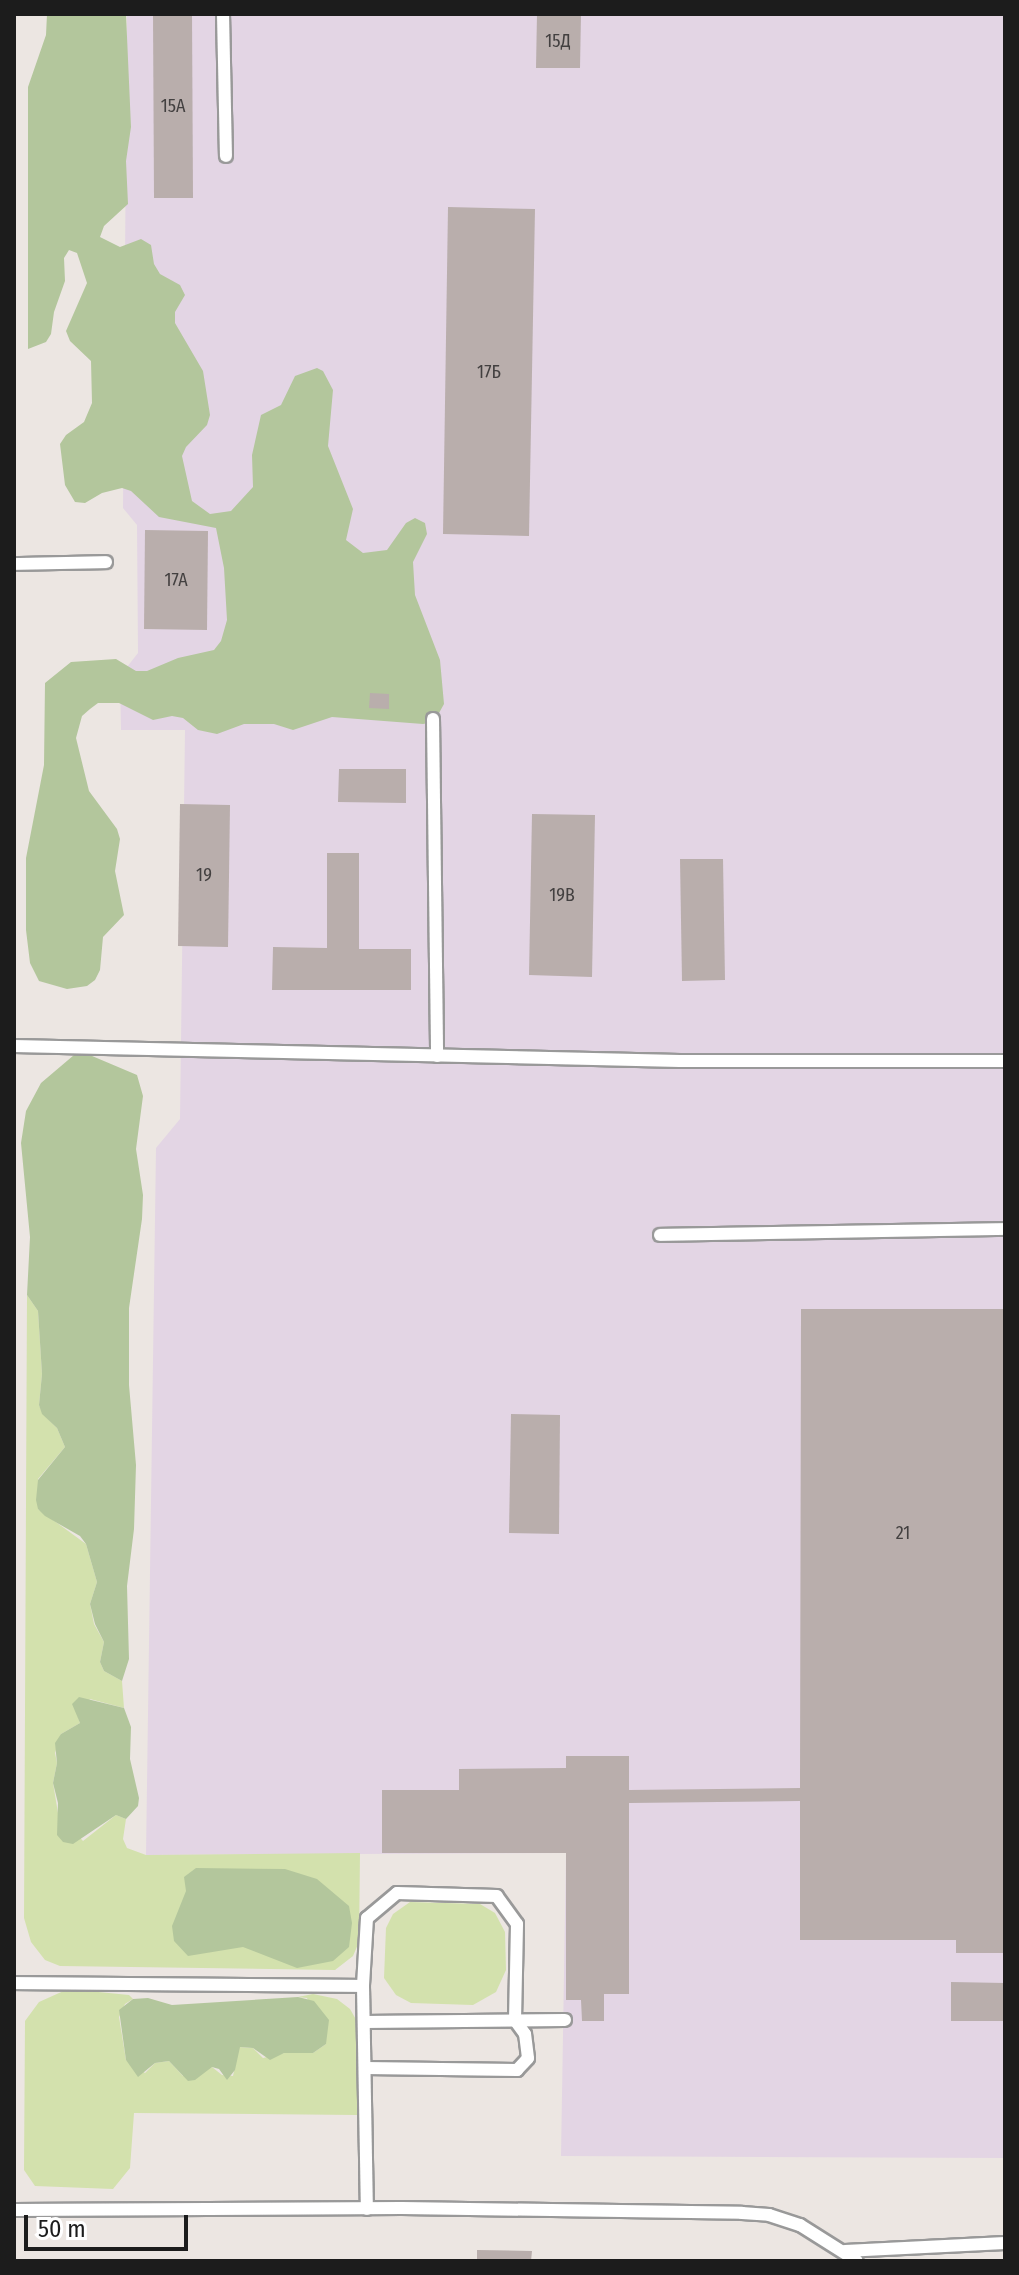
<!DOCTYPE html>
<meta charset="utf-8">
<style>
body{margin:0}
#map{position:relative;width:1019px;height:2275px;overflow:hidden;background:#ece6e2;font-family:"Fira Sans Condensed",sans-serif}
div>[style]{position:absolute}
.industrial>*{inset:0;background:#e3d5e4}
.grass>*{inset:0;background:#d3e1ad}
.forest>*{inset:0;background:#b3c69c}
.building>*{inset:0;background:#b9aeac}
.roads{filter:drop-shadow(2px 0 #999) drop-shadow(-2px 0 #999) drop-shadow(0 2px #999) drop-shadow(0 -2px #999)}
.lane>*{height:12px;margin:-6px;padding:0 6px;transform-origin:6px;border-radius:6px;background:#fff}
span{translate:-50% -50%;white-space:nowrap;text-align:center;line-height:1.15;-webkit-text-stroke:8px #fff;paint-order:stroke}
.number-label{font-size:18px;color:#434040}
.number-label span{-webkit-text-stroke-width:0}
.frame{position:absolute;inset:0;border:16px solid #1c1c1c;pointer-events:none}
.scale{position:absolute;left:24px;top:2215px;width:164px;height:36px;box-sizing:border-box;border:4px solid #1c1c1c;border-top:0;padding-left:10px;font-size:24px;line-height:28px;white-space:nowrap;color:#1c1c1c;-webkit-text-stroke:6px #fff;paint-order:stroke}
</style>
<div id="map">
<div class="industrial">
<div style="clip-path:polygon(127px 14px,1005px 14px,1005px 2158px,561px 2156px,566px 1853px,146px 1855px,156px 1148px,180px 1119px,185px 730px,121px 730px,120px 676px,138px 653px,137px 525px,123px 508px)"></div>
</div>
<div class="grass">
<div style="clip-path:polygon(27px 1295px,38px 1311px,42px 1374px,39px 1405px,43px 1414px,57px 1428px,65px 1447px,38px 1479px,38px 1509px,86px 1544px,97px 1582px,90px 1604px,94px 1624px,104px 1642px,100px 1662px,104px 1671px,122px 1681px,124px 1708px,90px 1699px,77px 1714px,80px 1723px,61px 1734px,55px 1753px,57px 1763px,53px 1783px,58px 1813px,83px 1841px,116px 1815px,126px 1819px,123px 1839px,127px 1848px,146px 1855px,360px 1853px,359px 1942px,353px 1956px,335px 1970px,60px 1966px,45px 1960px,31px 1942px,24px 1918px)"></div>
<div style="clip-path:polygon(410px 1902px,480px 1904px,495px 1913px,505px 1932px,506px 1970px,496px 1992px,473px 2005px,411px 2003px,396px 1995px,384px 1978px,386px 1928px,393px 1914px)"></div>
<div style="clip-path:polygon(68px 1989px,129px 1995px,133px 1999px,125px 2004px,119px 2017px,126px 2060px,145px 2073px,155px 2063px,169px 2061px,183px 2076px,212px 2067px,222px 2075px,233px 2076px,239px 2047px,253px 2048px,263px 2058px,284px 2053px,313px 2053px,326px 2044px,307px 1998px,298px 1997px,313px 1994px,337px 1999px,350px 2009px,358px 2023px,357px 2115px,134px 2113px,130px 2168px,113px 2189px,35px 2186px,24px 2170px,25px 2021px,39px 2002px)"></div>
</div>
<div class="forest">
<div style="clip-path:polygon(47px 14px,126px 14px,131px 127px,126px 161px,128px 204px,104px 226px,100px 237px,120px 247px,141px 239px,151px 245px,154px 264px,160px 274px,180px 285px,185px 295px,175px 312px,175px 323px,203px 371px,210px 415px,207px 425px,186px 447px,182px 456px,192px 501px,210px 514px,231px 511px,253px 487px,252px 455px,261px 415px,281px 405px,295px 376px,317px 368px,323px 371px,333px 390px,328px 446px,353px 509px,346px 540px,363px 553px,387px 550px,406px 523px,415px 518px,425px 523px,427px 534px,413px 562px,415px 595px,440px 660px,444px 704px,434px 722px,423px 724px,332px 717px,293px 730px,274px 724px,244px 724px,217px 734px,198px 730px,183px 718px,172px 716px,153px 720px,119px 703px,98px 703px,90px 709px,82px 716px,76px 738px,89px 791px,117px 829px,120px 839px,115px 871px,124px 915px,103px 937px,100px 970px,95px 980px,87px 986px,67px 989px,39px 981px,30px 963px,26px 930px,26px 858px,44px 765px,45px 683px,71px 662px,116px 659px,136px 671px,147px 671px,178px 658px,214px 650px,221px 641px,227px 620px,224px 568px,216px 528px,159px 517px,131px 491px,122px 488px,102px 493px,85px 503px,75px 502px,65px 485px,60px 444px,66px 435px,84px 422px,92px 403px,91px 361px,70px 341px,66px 331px,87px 283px,77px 253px,69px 250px,64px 258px,65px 281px,54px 312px,51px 334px,46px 342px,28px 349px,28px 87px,46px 35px)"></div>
<div style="clip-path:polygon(85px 1053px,137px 1075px,143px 1096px,136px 1149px,143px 1195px,142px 1219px,129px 1308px,129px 1385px,136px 1465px,134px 1529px,127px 1586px,129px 1659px,122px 1681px,104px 1671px,100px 1662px,104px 1642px,95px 1624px,90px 1604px,97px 1582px,86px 1544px,80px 1536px,45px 1516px,38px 1509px,36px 1500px,38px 1480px,65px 1447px,57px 1428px,42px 1414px,39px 1405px,42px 1374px,38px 1311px,27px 1295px,30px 1237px,21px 1143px,26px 1111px,41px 1083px,74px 1055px)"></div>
<div style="clip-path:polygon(79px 1697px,124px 1708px,131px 1727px,130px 1759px,139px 1798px,138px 1806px,126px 1819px,116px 1815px,73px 1844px,63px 1842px,57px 1835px,58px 1803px,53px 1783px,57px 1763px,55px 1743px,61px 1734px,80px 1723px,72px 1704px)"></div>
<div style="clip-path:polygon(196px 1868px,285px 1869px,317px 1879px,349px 1906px,352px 1923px,349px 1947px,333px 1961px,297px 1968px,243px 1947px,188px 1956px,174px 1941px,172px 1926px,186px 1891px,184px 1877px)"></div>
<div style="clip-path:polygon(298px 1997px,314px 2001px,329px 2020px,326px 2044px,313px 2053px,284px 2053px,270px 2060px,253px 2048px,240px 2047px,235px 2070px,227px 2080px,219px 2069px,212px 2067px,195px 2080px,188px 2081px,169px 2061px,155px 2063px,138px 2077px,126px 2060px,119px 2010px,133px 1999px,148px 1998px,172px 2005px)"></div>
</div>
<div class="building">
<div style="clip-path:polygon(153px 14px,192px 14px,193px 198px,154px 198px)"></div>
<div style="clip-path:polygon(537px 14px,581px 14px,580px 68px,536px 68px)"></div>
<div style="clip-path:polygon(448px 207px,535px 209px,529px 536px,443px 534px)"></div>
<div style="clip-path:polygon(145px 530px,208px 531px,207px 630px,144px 629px)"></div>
<div style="clip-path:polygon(370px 693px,389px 694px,389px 709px,369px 708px)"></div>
<div style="clip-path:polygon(339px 769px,406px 769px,406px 803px,338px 802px)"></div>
<div style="clip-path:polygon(180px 804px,230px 805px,228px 947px,178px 946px)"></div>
<div style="clip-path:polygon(532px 814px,595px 815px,592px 977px,529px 975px)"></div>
<div style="clip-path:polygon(327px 853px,359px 853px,359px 949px,411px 949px,411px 990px,272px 990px,273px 947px,327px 948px)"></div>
<div style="clip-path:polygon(680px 859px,723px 859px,725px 980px,682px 981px)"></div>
<div style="clip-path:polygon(801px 1309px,1005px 1309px,1005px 1953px,956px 1953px,956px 1940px,800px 1940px,800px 1801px,629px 1803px,629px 1994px,604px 1994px,604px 2021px,582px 2021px,581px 2000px,566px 2000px,566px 1853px,382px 1853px,382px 1790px,459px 1790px,459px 1769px,566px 1768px,566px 1756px,629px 1756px,629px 1790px,800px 1788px)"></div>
<div style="clip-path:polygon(511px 1414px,560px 1415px,559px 1534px,509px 1533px)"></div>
<div style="clip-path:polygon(951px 1982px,1005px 1983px,1005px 2021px,951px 2021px)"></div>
<div style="clip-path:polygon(477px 2250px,532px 2251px,531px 2261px,477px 2261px)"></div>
</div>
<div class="roads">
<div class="lane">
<div style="left:223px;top:14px;width:142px;rotate:88.8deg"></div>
<div style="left:14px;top:564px;width:92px;rotate:-1.2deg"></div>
<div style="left:433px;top:719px;width:337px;rotate:89.3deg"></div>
<div style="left:14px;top:1046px;width:666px;rotate:1.29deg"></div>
<div style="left:680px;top:1061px;width:325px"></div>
<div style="left:660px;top:1235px;width:345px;rotate:-1deg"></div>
<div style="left:14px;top:1983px;width:349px;rotate:0.5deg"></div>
<div style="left:364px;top:2022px;width:201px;rotate:-0.6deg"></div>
<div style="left:365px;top:2068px;width:152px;rotate:0.8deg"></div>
<div style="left:517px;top:2070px;width:16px;rotate:-47deg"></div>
<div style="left:528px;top:2058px;width:24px;rotate:-97deg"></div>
<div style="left:525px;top:2034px;width:17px;rotate:-126deg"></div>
<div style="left:515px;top:2020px;width:96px;rotate:-88.8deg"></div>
<div style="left:517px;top:1924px;width:34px;rotate:-126deg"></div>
<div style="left:497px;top:1896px;width:100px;rotate:-178.3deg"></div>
<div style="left:397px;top:1893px;width:39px;rotate:140deg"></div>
<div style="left:367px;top:1918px;width:68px;rotate:93.4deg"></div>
<div style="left:363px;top:1986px;width:223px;rotate:89deg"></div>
<div style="left:14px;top:2210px;width:388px;rotate:-0.3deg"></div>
<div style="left:402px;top:2208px;width:340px;rotate:0.8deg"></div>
<div style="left:742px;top:2213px;width:27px;rotate:4deg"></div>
<div style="left:769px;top:2215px;width:33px;rotate:18deg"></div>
<div style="left:800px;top:2225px;width:67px;rotate:32.3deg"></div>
<div style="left:845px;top:2251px;width:160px;rotate:-2.9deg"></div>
</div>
</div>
<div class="number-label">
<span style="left:558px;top:41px">15Д</span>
<span style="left:173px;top:106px">15А</span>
<span style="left:489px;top:372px">17Б</span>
<span style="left:176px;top:580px">17А</span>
<span style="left:204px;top:875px">19</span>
<span style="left:562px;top:895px">19В</span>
<span style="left:903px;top:1533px">21</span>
</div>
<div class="frame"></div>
<div class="scale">50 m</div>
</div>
